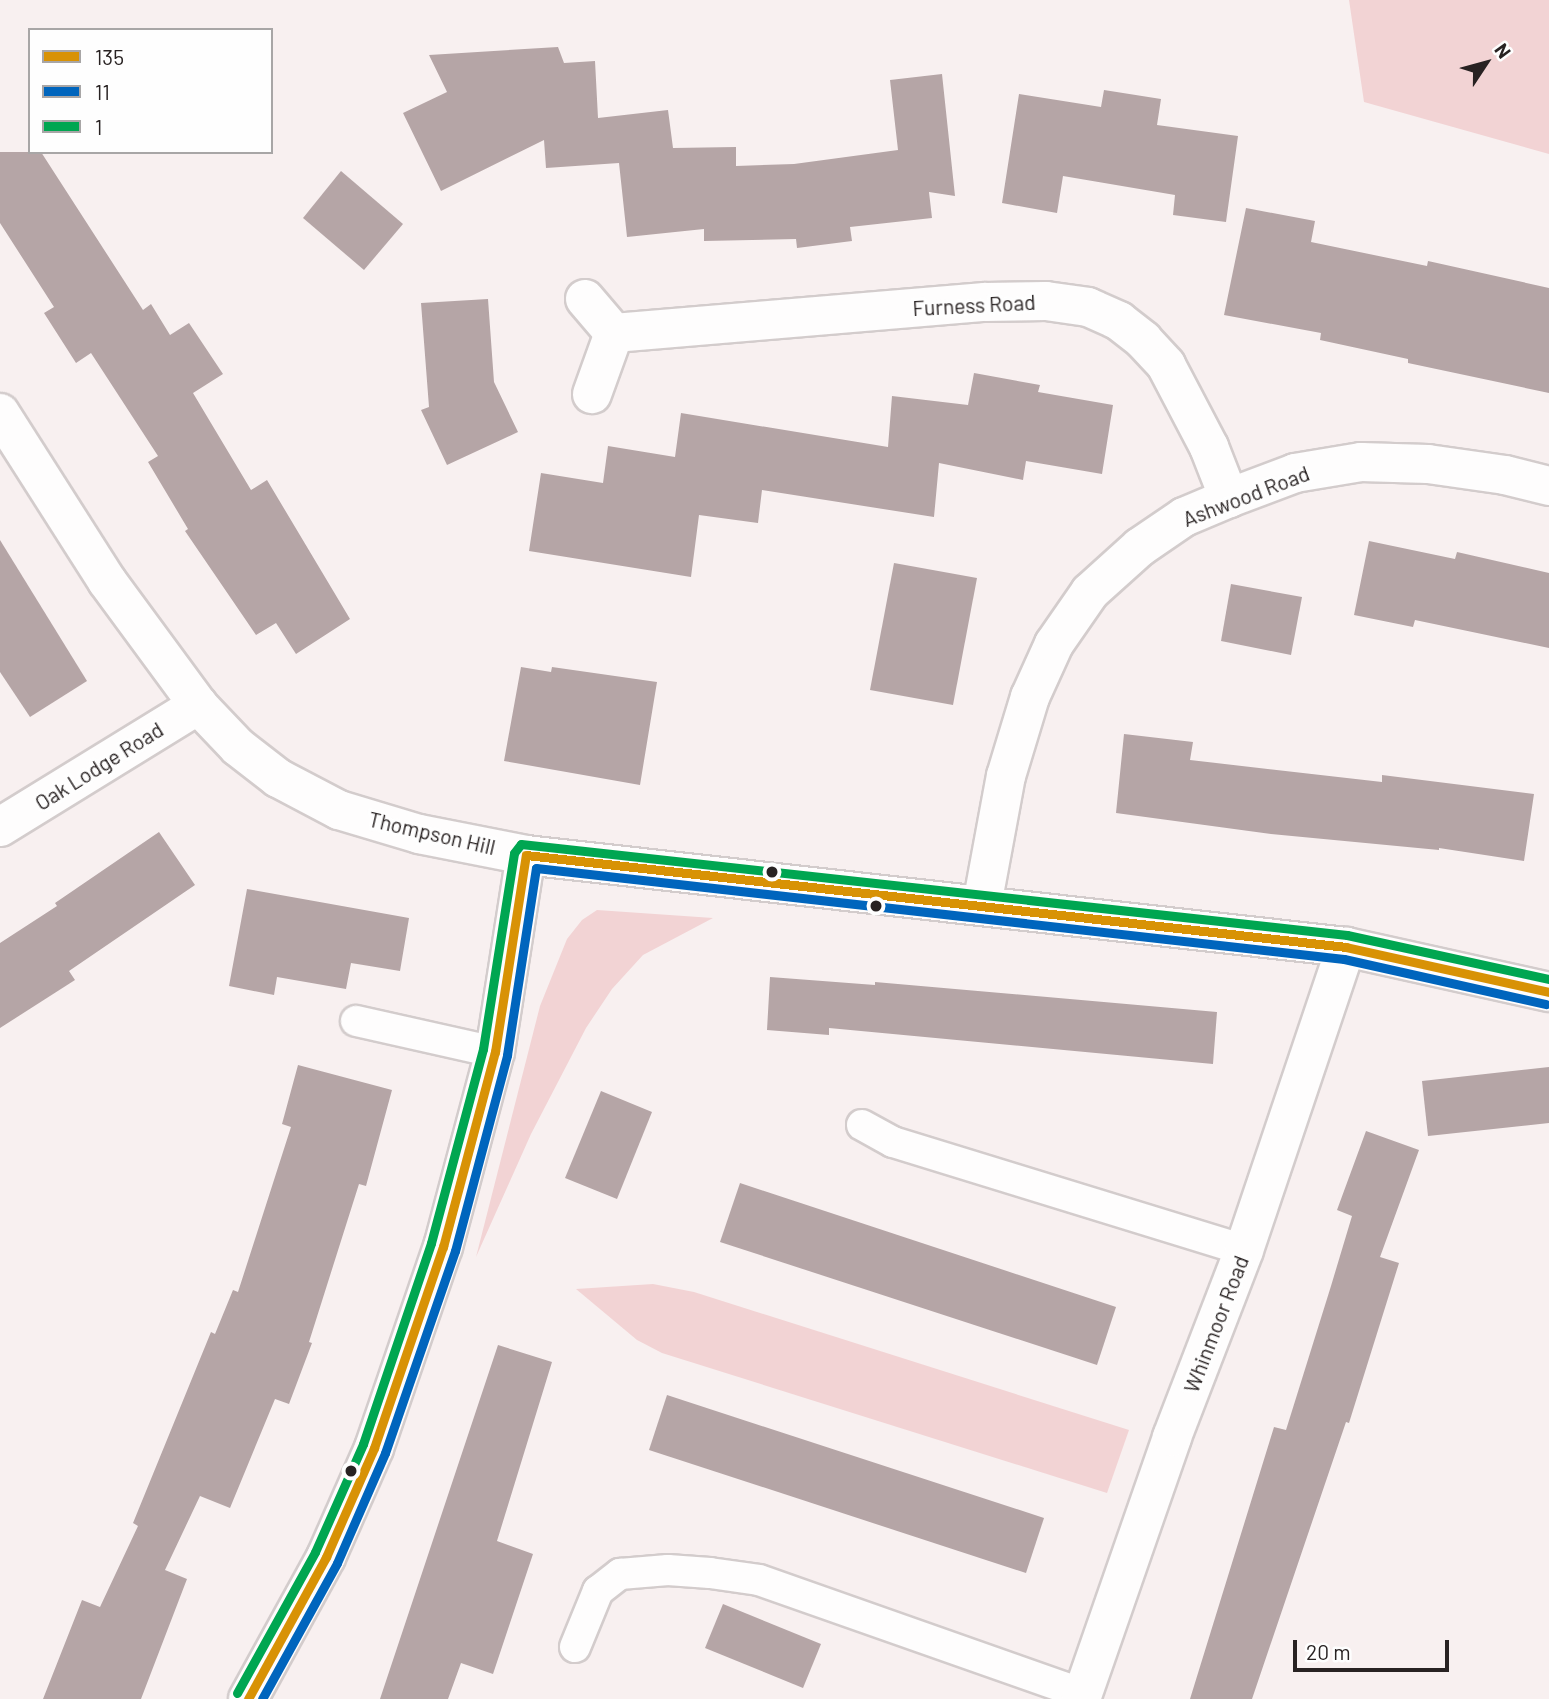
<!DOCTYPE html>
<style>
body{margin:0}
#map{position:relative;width:1549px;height:1699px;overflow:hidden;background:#f8f0f0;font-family:Barlow,sans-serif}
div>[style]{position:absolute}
.green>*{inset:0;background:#f2d3d4}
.building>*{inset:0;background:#b5a5a6}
.roads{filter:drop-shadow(2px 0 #d3cccc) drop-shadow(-2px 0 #d3cccc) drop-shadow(0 2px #d3cccc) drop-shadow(0 -2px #d3cccc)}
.service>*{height:30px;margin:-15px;padding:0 15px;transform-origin:15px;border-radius:15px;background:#fefdfd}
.minor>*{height:38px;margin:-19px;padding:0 19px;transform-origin:19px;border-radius:19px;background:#fefdfd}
.bus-1>*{height:9px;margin:-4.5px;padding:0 4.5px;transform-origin:4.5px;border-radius:4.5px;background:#d89205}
.bus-2>*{height:9px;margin:-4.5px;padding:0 4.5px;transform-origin:4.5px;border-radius:4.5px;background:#0065bd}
.bus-3>*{height:9px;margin:-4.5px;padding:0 4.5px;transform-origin:4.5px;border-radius:4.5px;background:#00a651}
.dots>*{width:19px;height:19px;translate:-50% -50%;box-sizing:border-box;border:4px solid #fefefe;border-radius:50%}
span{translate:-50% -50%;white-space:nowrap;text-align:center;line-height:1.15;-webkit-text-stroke:7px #fefefe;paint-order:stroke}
.street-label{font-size:21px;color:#282222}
.legend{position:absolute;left:28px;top:28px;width:245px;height:126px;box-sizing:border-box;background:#fefefe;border:2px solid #a8a6a6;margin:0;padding:9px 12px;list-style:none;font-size:21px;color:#282222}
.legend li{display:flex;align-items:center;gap:14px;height:35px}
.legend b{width:35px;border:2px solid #a8a6a6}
.north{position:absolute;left:1451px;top:28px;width:70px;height:70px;-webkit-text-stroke:5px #fefefe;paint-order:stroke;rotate:54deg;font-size:19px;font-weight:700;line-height:28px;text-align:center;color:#282222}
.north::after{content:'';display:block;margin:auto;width:24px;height:32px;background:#282222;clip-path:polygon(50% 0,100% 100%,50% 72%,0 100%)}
.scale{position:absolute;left:1293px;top:1640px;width:156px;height:32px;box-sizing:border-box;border:4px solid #282222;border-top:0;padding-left:9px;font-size:21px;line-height:24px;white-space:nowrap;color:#282222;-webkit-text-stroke:5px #fefefe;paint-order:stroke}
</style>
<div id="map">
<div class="green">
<div style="clip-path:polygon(1349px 0,1549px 0,1549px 154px,1364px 102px)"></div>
<div style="clip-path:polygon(597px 910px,713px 918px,643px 955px,612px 989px,586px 1028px,531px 1134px,476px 1257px,540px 1006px,567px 939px,582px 920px)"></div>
<div style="clip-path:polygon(653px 1284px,694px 1292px,1129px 1430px,1107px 1493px,662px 1353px,637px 1340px,576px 1289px)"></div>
</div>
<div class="building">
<div style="clip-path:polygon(558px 47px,564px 63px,595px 61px,598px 118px,668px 110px,673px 148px,736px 147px,736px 166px,794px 164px,898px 150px,890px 80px,942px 74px,955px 196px,929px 192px,932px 218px,850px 227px,852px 241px,797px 248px,796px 239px,704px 241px,704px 229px,627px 237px,619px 163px,546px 168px,544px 140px,441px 191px,403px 113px,447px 92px,429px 55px)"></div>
<div style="clip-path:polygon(1104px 90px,1161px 99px,1157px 125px,1238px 136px,1226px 222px,1173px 215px,1175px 195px,1063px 176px,1057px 213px,1002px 203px,1019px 94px,1101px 107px)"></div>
<div style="clip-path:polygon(0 152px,41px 152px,143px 310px,151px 304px,170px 335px,189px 323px,223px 374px,193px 393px,251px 490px,267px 480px,350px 619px,296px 654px,276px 623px,256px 635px,185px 531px,188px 529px,148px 462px,158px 456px,91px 353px,76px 363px,44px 313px,54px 307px,0 223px)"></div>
<div style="clip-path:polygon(341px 171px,403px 224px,364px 270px,303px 218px)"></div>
<div style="clip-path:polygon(1246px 208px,1315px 221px,1311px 242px,1427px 266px,1428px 261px,1549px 288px,1549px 393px,1408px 363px,1408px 359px,1320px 340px,1321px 333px,1224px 315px)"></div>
<div style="clip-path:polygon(488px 299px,494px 382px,518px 432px,447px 465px,421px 410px,429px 407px,421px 303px)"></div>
<div style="clip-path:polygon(974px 373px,1040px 385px,1038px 392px,1113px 405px,1102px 474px,1026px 461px,1023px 480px,939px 463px,934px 517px,762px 490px,758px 523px,699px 515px,691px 577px,529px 551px,541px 473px,603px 483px,608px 446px,675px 457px,681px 413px,888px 447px,892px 396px,968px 405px)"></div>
<div style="clip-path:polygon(0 540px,87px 681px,30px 717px,0 672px)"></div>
<div style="clip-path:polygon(1369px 541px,1455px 559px,1457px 552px,1549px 573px,1549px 648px,1415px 620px,1413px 627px,1354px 615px)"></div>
<div style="clip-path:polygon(894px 563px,977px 578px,953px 705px,870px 690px)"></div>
<div style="clip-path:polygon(1231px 584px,1302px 597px,1291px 655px,1221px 641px)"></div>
<div style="clip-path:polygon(521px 667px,551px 672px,552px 667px,657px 682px,640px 785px,504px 761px)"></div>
<div style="clip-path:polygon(1124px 734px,1193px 742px,1190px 760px,1382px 782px,1382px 775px,1534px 794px,1524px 861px,1439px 848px,1439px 850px,1271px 834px,1116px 813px)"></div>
<div style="clip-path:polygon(159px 832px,195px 885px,69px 971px,75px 980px,0 1028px,0 943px,57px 906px,55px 903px)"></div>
<div style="clip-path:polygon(247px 889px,409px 918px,400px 971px,351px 963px,346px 989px,277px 977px,274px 995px,229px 986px)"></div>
<div style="clip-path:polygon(770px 977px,875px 985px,875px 982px,1217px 1012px,1213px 1064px,829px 1028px,829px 1035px,767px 1030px)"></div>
<div style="clip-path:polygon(298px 1065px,392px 1090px,366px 1186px,359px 1184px,309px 1342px,312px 1343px,289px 1404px,275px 1399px,230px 1508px,200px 1496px,165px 1570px,187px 1579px,141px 1699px,43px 1699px,82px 1600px,100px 1607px,138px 1526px,133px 1523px,211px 1332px,215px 1334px,233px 1290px,238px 1292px,291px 1127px,282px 1124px)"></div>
<div style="clip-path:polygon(1549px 1067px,1549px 1123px,1428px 1136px,1422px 1081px)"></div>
<div style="clip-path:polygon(601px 1091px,652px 1112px,617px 1199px,565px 1178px)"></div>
<div style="clip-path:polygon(1366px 1131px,1419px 1150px,1380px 1257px,1399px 1263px,1349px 1423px,1346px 1422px,1252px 1699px,1190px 1699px,1274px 1427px,1286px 1430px,1331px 1286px,1352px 1216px,1337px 1210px)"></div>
<div style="clip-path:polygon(740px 1183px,1116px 1307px,1097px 1365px,720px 1242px)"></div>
<div style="clip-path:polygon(498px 1345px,552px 1362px,497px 1541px,533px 1554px,493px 1674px,461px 1663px,448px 1699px,380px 1699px)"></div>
<div style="clip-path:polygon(667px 1395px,1044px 1518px,1026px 1573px,649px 1450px)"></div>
<div style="clip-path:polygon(723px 1604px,821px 1644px,803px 1688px,705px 1648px)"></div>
</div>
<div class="roads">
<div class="service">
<div style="left:356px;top:1021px;width:142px;rotate:12.6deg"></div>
<div style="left:862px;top:1125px;width:35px;rotate:29deg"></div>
<div style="left:893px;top:1142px;width:367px;rotate:17.1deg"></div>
<div style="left:575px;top:1647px;width:61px;rotate:-67.7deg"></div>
<div style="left:598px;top:1591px;width:28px;rotate:-38deg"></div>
<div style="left:620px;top:1574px;width:48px;rotate:-4.8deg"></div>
<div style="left:668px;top:1570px;width:42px;rotate:4.1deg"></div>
<div style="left:710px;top:1573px;width:49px;rotate:8.1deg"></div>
<div style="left:759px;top:1580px;width:343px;rotate:19.4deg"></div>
</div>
<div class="minor">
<div style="left:585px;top:299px;width:45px;rotate:49.5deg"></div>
<div style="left:614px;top:333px;width:65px;rotate:109.8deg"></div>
<div style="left:614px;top:333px;width:372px;rotate:-4.8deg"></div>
<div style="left:985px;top:302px;width:61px;rotate:-0.9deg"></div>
<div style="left:1046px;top:301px;width:42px;rotate:8.1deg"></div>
<div style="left:1088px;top:307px;width:34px;rotate:24deg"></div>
<div style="left:1119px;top:321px;width:31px;rotate:38deg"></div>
<div style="left:1143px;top:340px;width:34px;rotate:47deg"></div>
<div style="left:1166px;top:365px;width:93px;rotate:62.3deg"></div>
<div style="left:1209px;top:447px;width:55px;rotate:68.6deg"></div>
<div style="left:0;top:413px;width:199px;rotate:57.5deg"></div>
<div style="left:107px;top:581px;width:154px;rotate:53.7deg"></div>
<div style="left:198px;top:705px;width:58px;rotate:46.4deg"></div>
<div style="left:238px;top:747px;width:51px;rotate:37.8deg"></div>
<div style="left:278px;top:778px;width:69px;rotate:27.7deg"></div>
<div style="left:339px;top:810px;width:84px;rotate:16.7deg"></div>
<div style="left:419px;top:834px;width:109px;rotate:11.1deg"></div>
<div style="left:526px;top:855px;width:825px;rotate:6.4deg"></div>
<div style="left:1346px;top:947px;width:208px;rotate:12.5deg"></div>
<div style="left:0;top:827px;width:233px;rotate:-31.6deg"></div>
<div style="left:982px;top:905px;width:131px;rotate:-79.5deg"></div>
<div style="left:1006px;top:776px;width:83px;rotate:-73.1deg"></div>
<div style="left:1030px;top:697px;width:58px;rotate:-65.6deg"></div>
<div style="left:1054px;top:644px;width:63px;rotate:-55.3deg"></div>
<div style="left:1090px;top:592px;width:67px;rotate:-42deg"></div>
<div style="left:1140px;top:547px;width:53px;rotate:-34.3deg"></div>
<div style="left:1184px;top:517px;width:49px;rotate:-22.9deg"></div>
<div style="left:1229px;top:498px;width:71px;rotate:-20.7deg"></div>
<div style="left:1295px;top:473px;width:67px;rotate:-9.5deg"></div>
<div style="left:1361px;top:462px;width:67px;rotate:1.7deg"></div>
<div style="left:1428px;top:464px;width:78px;rotate:8.1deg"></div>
<div style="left:1505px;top:475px;width:45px;rotate:14deg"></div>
<div style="left:248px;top:1699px;width:162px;rotate:-61.2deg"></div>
<div style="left:326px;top:1557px;width:119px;rotate:-66.2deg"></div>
<div style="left:374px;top:1448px;width:213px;rotate:-71.1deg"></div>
<div style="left:443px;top:1247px;width:202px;rotate:-75.1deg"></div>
<div style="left:495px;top:1052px;width:199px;rotate:-81.1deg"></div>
<div style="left:1081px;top:1699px;width:277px;rotate:-70.8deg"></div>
<div style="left:1172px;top:1437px;width:200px;rotate:-68.9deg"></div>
<div style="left:1244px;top:1250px;width:320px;rotate:-71.4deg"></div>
</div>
</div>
<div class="bus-1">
<div style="left:526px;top:855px;width:825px;rotate:6.4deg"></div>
<div style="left:1346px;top:947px;width:208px;rotate:12.5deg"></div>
<div style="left:248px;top:1699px;width:162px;rotate:-61.2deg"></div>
<div style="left:326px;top:1557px;width:119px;rotate:-66.2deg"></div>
<div style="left:374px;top:1448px;width:213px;rotate:-71.1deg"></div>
<div style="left:443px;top:1247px;width:202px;rotate:-75.1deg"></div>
<div style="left:495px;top:1052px;width:199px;rotate:-81.1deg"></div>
</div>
<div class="bus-2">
<div style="left:262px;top:1699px;width:155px;rotate:-61.1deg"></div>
<div style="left:337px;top:1563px;width:120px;rotate:-66.4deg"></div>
<div style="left:385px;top:1453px;width:214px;rotate:-70.9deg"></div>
<div style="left:455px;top:1251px;width:203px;rotate:-75.1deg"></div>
<div style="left:507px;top:1055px;width:189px;rotate:-81.2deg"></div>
<div style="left:536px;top:868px;width:813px;rotate:6.43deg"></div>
<div style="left:1344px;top:959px;width:207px;rotate:12.6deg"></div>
</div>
<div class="bus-3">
<div style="left:237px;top:1693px;width:161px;rotate:-61deg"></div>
<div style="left:315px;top:1552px;width:118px;rotate:-66deg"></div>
<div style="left:363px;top:1444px;width:212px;rotate:-71.3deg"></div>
<div style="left:431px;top:1243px;width:201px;rotate:-75deg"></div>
<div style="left:483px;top:1049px;width:198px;rotate:-81deg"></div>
<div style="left:514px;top:853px;width:11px;rotate:-52deg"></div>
<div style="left:521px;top:844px;width:831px;rotate:6.29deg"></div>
<div style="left:1347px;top:935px;width:207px;rotate:12.3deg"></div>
</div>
<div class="dots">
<div style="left:772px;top:872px;background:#282222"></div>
<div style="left:876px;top:906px;background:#282222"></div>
<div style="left:351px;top:1471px;background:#282222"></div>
</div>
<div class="street-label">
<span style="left:974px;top:305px;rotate:-3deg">Furness Road</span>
<span style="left:1246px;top:496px;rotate:-21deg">Ashwood Road</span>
<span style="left:99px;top:766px;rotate:-32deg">Oak Lodge Road</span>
<span style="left:432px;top:833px;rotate:13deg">Thompson Hill</span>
<span style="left:1216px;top:1324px;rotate:-69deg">Whinmoor Road</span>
</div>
<ul class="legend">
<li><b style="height:9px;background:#d89205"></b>135</li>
<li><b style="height:9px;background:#0065bd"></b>11</li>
<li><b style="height:9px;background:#00a651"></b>1</li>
</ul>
<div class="north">N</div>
<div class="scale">20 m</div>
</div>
